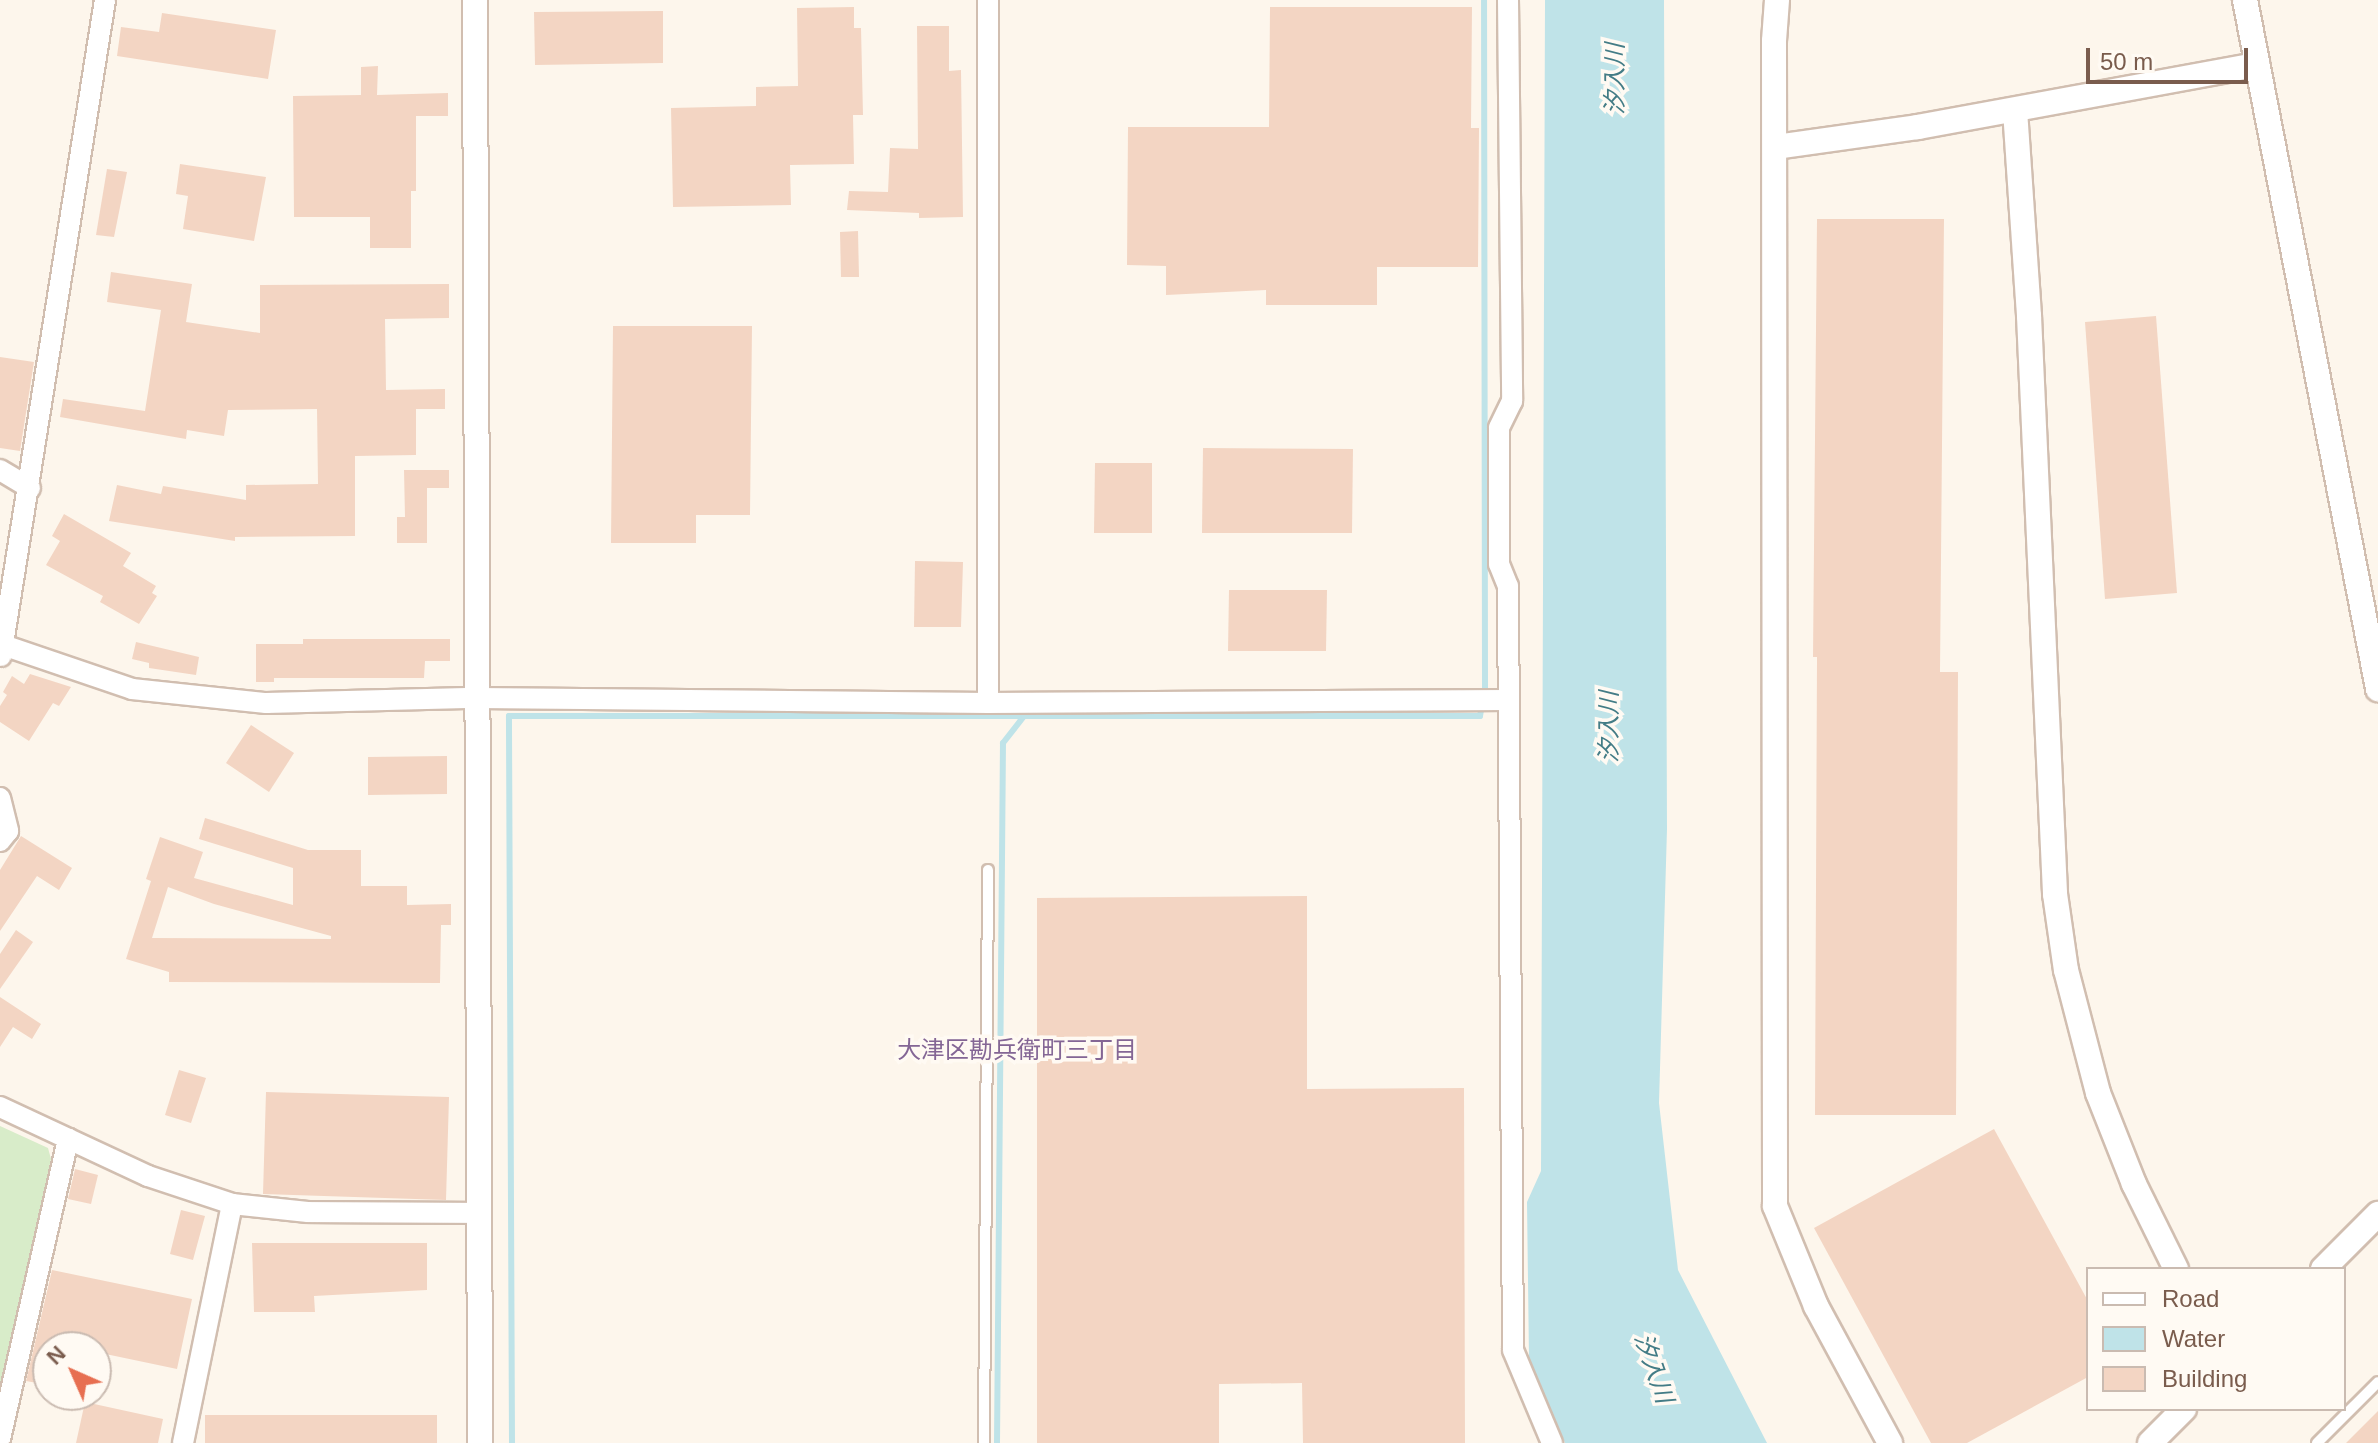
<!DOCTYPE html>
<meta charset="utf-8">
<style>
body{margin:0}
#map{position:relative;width:2378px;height:1443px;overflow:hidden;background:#fdf6ec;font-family:Helvetica,"Noto Sans JP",sans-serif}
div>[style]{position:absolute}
.green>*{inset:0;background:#d8ecc9}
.water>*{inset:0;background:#bfe3e8}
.stream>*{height:6px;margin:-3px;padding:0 3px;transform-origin:3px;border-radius:3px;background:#bfe3e8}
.building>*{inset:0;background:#f3d5c3}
.roads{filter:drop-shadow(2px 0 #d1beb0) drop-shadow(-2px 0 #d1beb0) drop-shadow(0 2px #d1beb0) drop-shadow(0 -2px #d1beb0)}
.service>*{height:10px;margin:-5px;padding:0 5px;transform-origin:5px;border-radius:5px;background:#fff}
.minor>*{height:20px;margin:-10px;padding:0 10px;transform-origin:10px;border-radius:10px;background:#fff}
.tertiary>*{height:24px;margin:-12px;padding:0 12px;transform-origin:12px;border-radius:12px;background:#fff}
span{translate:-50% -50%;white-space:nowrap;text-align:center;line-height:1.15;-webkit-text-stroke:7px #fffaf3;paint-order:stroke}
.water-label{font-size:24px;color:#437c86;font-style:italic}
.neighbourhood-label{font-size:24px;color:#846695}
.legend{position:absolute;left:2086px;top:1267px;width:260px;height:144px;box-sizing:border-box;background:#fffaf3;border:2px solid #cabbb1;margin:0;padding:10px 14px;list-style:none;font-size:24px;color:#7a5c4d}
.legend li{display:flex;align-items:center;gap:16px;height:40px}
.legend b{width:40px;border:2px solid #cabbb1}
.north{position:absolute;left:32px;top:1331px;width:80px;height:80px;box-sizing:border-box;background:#fffaf3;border:2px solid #cabbb1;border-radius:50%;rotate:315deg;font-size:22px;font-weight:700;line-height:32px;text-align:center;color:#7a5c4d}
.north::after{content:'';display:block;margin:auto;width:28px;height:36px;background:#e76f51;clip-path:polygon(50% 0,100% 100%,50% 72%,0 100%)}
.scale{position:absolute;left:2086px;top:48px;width:162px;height:36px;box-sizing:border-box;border:4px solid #7a5c4d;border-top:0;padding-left:10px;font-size:24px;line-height:28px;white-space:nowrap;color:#7a5c4d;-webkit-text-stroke:6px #fffaf3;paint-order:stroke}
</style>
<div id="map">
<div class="green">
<div style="clip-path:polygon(0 1126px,48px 1148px,51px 1159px,0 1398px)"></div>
</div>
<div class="water">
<div style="clip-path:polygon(1545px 0,1664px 0,1667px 829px,1659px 1103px,1678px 1270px,1767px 1443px,1565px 1443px,1529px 1360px,1527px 1202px,1541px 1171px)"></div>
</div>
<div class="stream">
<div style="left:512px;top:1443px;width:727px;rotate:-90.24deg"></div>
<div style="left:509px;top:716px;width:515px"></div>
<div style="left:997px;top:1443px;width:700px;rotate:-89.51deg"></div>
<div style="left:1003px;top:743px;width:34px;rotate:-52deg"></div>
<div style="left:1024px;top:716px;width:456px"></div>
<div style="left:1480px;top:716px;width:28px;rotate:-80deg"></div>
<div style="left:1485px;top:688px;width:688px;rotate:-90.08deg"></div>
</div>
<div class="building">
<div style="clip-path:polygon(854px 7px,854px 28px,861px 28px,863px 115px,853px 115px,854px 164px,790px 165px,791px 205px,673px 207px,671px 108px,756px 106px,756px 87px,798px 86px,797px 8px)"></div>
<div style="clip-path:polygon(1270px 7px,1472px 7px,1471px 128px,1479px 128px,1478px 267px,1377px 267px,1377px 305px,1266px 305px,1266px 290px,1166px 295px,1166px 266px,1127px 265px,1128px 127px,1269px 127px)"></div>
<div style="clip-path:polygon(663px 11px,663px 63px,535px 65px,534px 12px)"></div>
<div style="clip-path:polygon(162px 13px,276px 30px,268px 79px,117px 56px,121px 27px,159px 32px)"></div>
<div style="clip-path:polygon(917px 26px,949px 26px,949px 71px,961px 70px,963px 217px,919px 218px,919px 213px,847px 210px,849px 191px,888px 192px,890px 148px,918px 149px)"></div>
<div style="clip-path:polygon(378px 66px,377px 95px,448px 93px,448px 116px,416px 116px,416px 191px,411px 191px,411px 248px,370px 248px,370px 217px,294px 217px,293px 96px,361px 95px,361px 67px)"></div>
<div style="clip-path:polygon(180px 164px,266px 177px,254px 241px,183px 229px,188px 196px,176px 194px)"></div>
<div style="clip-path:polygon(107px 169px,127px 172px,114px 237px,96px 235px)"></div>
<div style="clip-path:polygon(1817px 219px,1944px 219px,1940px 672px,1958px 672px,1956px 1115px,1815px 1115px,1817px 657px,1813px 657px)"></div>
<div style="clip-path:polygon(858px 231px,859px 277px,841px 277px,840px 232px)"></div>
<div style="clip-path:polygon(111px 272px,192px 284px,186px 322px,260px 333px,260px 285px,449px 284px,449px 318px,385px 319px,386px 390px,445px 389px,445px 409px,416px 409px,416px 455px,355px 456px,355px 536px,235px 537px,235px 541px,109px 521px,117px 485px,161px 494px,163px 486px,246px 500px,246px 485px,318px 484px,317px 409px,228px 410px,224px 436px,187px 430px,186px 439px,60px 417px,63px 399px,145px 411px,161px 310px,107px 302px)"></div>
<div style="clip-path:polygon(2156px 316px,2177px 593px,2105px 599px,2085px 322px)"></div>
<div style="clip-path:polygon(613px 326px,752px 326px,750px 515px,696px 515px,696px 543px,611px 543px)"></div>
<div style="clip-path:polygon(0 357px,34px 362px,20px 451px,0 448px)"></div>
<div style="clip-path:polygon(1203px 448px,1353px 449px,1352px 533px,1202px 533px)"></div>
<div style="clip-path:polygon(1095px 463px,1152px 463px,1152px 533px,1094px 533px)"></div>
<div style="clip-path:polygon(404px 470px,449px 470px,449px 488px,427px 488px,427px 543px,397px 543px,397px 517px,405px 517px)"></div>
<div style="clip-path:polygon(64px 514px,131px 553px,123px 566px,156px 586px,152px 593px,157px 596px,139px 624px,100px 602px,103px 596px,46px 565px,60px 541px,52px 536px)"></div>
<div style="clip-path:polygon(915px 561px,963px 562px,961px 627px,914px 627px)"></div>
<div style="clip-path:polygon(1229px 590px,1327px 590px,1326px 651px,1228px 651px)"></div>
<div style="clip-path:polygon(303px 639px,450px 639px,450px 661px,425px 661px,424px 678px,274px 678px,274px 682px,256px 682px,256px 644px,303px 644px)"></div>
<div style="clip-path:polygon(136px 642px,199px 657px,196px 675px,149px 668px,149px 663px,132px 659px)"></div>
<div style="clip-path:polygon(30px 674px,71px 687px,59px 706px,53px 703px,29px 741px,0 722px,0 706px,7px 695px,3px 692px,12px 676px,24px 684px)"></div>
<div style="clip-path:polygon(251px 725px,294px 753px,269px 792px,226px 763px)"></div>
<div style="clip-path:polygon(447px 756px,447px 794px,368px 795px,368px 757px)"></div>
<div style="clip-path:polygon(evenodd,205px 818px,308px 850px,361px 850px,361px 886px,407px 886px,407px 905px,451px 904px,451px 925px,441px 925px,440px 983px,169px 982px,169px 972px,126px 959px,151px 881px,146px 879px,160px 837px,203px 852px,194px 878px,293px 905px,293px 868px,199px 839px,205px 818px,168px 887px,214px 904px,331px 936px,331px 939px,152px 938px,168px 887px)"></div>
<div style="clip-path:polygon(21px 836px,72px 868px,59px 890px,37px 876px,0 931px,0 870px)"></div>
<div style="clip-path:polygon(1307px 896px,1307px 1089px,1464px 1088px,1465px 1443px,1303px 1443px,1302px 1383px,1219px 1384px,1219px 1443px,1037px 1443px,1037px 898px)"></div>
<div style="clip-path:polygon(16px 930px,33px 942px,0 989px,0 954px)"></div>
<div style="clip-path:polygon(0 997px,41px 1024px,32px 1039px,13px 1027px,0 1047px)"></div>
<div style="clip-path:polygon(179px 1070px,206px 1078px,191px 1123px,165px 1115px)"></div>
<div style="clip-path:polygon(266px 1092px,449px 1097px,446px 1200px,263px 1194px)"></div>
<div style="clip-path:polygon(1994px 1129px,2088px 1301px,2088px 1377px,1967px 1443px,1931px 1443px,1814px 1228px)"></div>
<div style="clip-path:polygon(75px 1169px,98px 1175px,91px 1204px,68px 1199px)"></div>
<div style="clip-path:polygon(181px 1210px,205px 1216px,193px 1260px,170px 1254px)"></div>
<div style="clip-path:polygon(252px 1243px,427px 1243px,427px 1290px,314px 1296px,315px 1312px,254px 1312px)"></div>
<div style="clip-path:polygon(52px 1270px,192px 1299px,177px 1369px,96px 1352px,96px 1347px,48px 1343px,48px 1385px,26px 1381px)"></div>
<div style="clip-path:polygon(85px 1402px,163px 1419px,158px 1443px,76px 1443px)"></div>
<div style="clip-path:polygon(2378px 1411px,2378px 1443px,2346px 1443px)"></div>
<div style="clip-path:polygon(205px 1415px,437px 1415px,437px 1443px,205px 1443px)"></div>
</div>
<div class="roads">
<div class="service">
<div style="left:984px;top:1443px;width:573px;rotate:-89.6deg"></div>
<div style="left:2317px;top:1443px;width:86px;rotate:-45deg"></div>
</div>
<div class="minor">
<div style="left:1508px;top:0;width:401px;rotate:89.4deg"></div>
<div style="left:1512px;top:401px;width:30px;rotate:116deg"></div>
<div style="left:1499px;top:428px;width:136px;rotate:90deg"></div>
<div style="left:1499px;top:564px;width:24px;rotate:68deg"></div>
<div style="left:1508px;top:586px;width:764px;rotate:89.63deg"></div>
<div style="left:1513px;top:1350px;width:101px;rotate:67.2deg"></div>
<div style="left:0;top:470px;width:35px;rotate:31deg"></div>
<div style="left:0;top:644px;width:139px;rotate:18.8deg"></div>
<div style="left:132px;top:689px;width:135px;rotate:6deg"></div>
<div style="left:266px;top:703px;width:211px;rotate:-1.4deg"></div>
<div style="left:477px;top:698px;width:511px;rotate:0.56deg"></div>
<div style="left:988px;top:703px;width:520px;rotate:-0.33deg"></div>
<div style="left:1px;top:656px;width:664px;rotate:-80.99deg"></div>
<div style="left:988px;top:703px;width:703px;rotate:-90deg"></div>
<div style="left:0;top:798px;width:34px;rotate:76deg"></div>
<div style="left:8px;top:831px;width:13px;rotate:129deg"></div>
<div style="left:0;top:1107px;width:163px;rotate:25deg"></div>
<div style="left:148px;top:1176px;width:89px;rotate:18.4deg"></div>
<div style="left:232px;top:1204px;width:76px;rotate:6deg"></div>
<div style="left:308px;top:1212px;width:173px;rotate:0.3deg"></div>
<div style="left:0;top:1439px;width:308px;rotate:-77.2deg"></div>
<div style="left:183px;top:1443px;width:244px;rotate:-78.4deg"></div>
</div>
<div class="tertiary">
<div style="left:475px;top:0;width:1443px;rotate:89.8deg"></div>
<div style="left:1777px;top:0;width:41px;rotate:94.2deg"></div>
<div style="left:1774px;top:41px;width:1165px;rotate:89.95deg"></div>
<div style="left:1775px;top:1206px;width:108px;rotate:67.7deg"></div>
<div style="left:1816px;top:1306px;width:156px;rotate:61.6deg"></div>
<div style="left:2245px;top:0;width:702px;rotate:79.07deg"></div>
<div style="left:2015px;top:110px;width:206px;rotate:86.1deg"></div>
<div style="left:2029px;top:316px;width:579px;rotate:87.42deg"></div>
<div style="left:2055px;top:894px;width:77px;rotate:81.8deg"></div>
<div style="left:2066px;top:970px;width:127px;rotate:75.4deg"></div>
<div style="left:2098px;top:1093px;width:98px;rotate:68.4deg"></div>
<div style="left:2134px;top:1184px;width:95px;rotate:63.7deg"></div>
<div style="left:1776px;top:147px;width:143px;rotate:-8deg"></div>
<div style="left:1918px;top:127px;width:345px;rotate:-10.4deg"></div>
<div style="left:2323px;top:1269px;width:78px;rotate:-45deg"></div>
<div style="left:2150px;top:1443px;width:48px;rotate:-45deg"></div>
</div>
</div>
<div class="water-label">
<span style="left:1615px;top:79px;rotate:-90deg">汐入川</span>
<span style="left:1609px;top:727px;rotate:-90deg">汐入川</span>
<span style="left:1654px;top:1368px;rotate:71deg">汐入川</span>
</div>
<div class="neighbourhood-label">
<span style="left:1017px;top:1050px">大津区勘兵衛町三丁目</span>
</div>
<ul class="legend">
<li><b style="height:10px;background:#fff"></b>Road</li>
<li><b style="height:22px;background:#bfe3e8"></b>Water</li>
<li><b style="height:22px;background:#f3d5c3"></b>Building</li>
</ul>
<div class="north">N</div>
<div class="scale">50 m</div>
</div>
